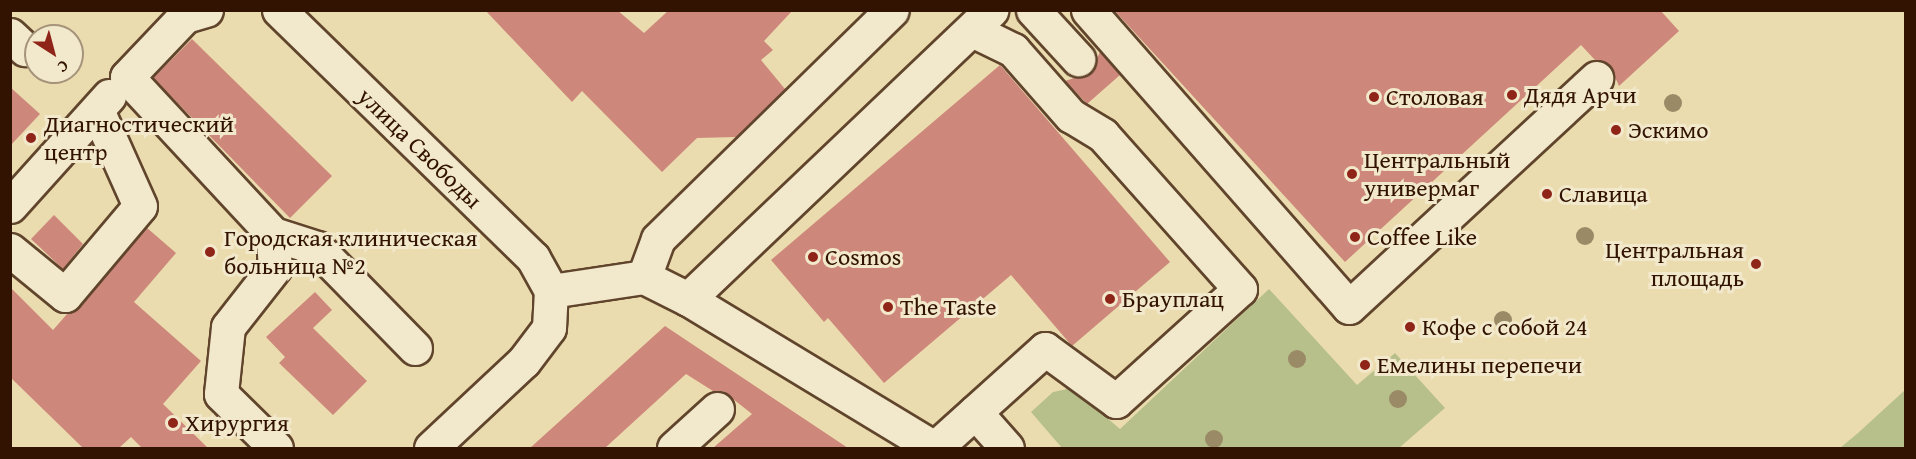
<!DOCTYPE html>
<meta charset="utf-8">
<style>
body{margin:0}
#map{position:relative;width:1916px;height:459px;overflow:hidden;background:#ebdcaf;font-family:"Gentium Book Plus",serif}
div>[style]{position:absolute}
.green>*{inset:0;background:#b7c08b}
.building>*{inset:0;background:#ce887b}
.roads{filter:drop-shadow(2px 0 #60452c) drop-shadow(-2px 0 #60452c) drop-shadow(0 2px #60452c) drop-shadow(0 -2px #60452c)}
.minor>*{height:33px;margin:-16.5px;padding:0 16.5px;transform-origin:16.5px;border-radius:16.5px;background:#f2e8cb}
.trees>*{width:18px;height:18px;margin:-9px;border-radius:50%;background:#9b8a66}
.dots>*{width:16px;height:16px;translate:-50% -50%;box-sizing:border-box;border:3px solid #f2e8cb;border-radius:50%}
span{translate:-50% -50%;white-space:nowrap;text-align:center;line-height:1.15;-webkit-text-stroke:6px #f2e8cb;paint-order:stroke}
.poi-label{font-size:24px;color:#321301}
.left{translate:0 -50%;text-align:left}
.right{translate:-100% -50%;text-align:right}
.street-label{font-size:24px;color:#321301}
.frame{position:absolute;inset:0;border:12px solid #321301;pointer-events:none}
.north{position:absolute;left:24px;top:24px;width:60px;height:60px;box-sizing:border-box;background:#f2e8cb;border:2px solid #a5937a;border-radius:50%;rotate:144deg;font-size:16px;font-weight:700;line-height:24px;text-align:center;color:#321301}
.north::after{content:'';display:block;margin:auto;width:21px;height:27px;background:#8f2418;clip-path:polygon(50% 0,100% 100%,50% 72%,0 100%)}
</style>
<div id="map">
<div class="green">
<div style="clip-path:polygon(1269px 289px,1357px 385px,1395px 353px,1445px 408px,1399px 448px,1062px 448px,1031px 412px,1053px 392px,1072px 388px,1120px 429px)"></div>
<div style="clip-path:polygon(1905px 390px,1905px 448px,1840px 448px,1858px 433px)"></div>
</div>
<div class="building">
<div style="clip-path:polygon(485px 10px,617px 10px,644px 33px,669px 10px,793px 10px,764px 41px,773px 50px,761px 60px,785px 89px,736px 137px,697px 138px,662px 172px,582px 91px,572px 102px)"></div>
<div style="clip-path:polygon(1114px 10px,1660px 10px,1679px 31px,1619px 86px,1610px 66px,1595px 60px,1581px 45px,1345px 262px)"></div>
<div style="clip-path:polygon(192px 39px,332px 176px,290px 218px,153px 78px)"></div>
<div style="clip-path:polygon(1100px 52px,1120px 75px,1087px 104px,1065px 81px,1090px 73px)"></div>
<div style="clip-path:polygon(1000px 65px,1170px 262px,1072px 346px,1011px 275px,884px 383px,828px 318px,824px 322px,771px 260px)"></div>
<div style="clip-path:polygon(10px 87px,40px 114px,10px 146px)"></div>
<div style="clip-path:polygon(54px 215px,83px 244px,63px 269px,31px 239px)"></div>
<div style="clip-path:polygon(146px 227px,176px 253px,134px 302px,201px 361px,163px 404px,208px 448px,142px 448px,131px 437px,119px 448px,83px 448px,10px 377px,10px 287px,53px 330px,68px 313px,79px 307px)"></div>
<div style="clip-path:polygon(315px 292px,332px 310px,313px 328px,367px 381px,333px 415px,279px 363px,285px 357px,266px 337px)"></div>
<div style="clip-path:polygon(665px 326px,848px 448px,713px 448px,752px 414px,723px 391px,713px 391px,686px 374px,605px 448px,530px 448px)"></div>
</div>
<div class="roads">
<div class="minor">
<div style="left:206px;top:10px;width:22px;rotate:164deg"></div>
<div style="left:185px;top:16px;width:84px;rotate:133.6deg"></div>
<div style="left:127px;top:77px;width:214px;rotate:47.1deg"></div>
<div style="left:273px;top:234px;width:33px;rotate:87deg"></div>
<div style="left:275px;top:267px;width:76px;rotate:128.1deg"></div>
<div style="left:228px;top:327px;width:67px;rotate:96deg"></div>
<div style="left:221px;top:394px;width:77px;rotate:44.5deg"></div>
<div style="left:279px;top:10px;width:355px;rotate:44.3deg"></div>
<div style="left:533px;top:258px;width:38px;rotate:61deg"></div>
<div style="left:1033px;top:10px;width:67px;rotate:47.4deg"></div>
<div style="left:1088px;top:10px;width:395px;rotate:48.7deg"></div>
<div style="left:1349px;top:307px;width:337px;rotate:-42.8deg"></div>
<div style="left:10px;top:35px;width:21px;rotate:43deg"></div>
<div style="left:10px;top:206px;width:148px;rotate:-48deg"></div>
<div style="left:273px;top:234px;width:46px;rotate:17.7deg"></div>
<div style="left:317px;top:248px;width:140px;rotate:45.6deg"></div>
<div style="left:10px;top:250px;width:71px;rotate:39.3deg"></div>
<div style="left:65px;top:295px;width:116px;rotate:-49.9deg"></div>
<div style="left:140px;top:206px;width:105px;rotate:-114.1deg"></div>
<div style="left:644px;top:277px;width:40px;rotate:-69.8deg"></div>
<div style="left:658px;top:239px;width:327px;rotate:-44.4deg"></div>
<div style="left:551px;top:291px;width:94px;rotate:-8.6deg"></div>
<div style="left:644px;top:277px;width:49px;rotate:26.6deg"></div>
<div style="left:688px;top:299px;width:288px;rotate:31.2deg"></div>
<div style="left:688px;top:299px;width:419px;rotate:-43.6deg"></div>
<div style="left:975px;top:412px;width:48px;rotate:48.4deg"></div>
<div style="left:431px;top:448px;width:127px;rotate:-43.1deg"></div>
<div style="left:524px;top:361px;width:41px;rotate:-52.9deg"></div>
<div style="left:549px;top:328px;width:37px;rotate:-87deg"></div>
<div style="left:674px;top:448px;width:58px;rotate:-42.2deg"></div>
<div style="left:935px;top:448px;width:148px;rotate:-42deg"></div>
<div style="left:1045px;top:349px;width:88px;rotate:36.2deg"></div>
<div style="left:1116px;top:401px;width:167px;rotate:-42.1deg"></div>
<div style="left:1240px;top:289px;width:206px;rotate:-131.7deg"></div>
<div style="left:1103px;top:135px;width:37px;rotate:-149deg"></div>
<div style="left:1071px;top:116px;width:88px;rotate:-131.3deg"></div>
<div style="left:1013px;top:50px;width:43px;rotate:-154deg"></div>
</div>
</div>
<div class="trees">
<div style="left:1673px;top:103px"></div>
<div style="left:1585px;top:236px"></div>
<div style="left:1503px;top:320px"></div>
<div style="left:1297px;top:359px"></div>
<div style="left:1398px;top:399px"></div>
<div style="left:1214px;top:439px"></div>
</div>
<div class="dots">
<div style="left:1512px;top:95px;background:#8f2418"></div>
<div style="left:1374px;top:97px;background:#8f2418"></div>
<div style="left:1616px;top:130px;background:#8f2418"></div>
<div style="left:31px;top:138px;background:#8f2418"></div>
<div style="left:1352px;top:174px;background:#8f2418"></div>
<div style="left:1547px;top:194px;background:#8f2418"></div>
<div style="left:1355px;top:237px;background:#8f2418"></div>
<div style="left:210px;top:252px;background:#8f2418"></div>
<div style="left:813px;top:257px;background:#8f2418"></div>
<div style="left:1756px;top:264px;background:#8f2418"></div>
<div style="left:1110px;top:299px;background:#8f2418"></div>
<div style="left:888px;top:307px;background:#8f2418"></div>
<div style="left:1410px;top:327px;background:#8f2418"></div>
<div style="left:1365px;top:365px;background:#8f2418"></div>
<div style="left:173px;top:423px;background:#8f2418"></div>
</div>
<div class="poi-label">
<span class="left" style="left:1524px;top:95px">Дядя Арчи</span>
<span class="left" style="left:1386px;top:97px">Столовая</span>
<span class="left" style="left:44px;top:138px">Диагностический<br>центр</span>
<span class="left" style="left:1628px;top:130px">Эскимо</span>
<span class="left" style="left:1364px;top:174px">Центральный<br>универмаг</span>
<span class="left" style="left:1559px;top:194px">Славица</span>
<span class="left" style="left:1367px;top:237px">Coffee Like</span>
<span class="left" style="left:224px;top:252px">Городская клиническая<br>больница №2</span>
<span class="right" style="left:1744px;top:264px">Центральная<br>площадь</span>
<span class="left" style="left:825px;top:257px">Cosmos</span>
<span class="left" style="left:1122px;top:299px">Брауплац</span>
<span class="left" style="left:900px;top:307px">The Taste</span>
<span class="left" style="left:1422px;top:327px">Кофе с собой 24</span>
<span class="left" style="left:1377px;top:365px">Емелины перепечи</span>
<span class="left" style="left:185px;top:423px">Хирургия</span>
</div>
<div class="street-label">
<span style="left:420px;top:148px;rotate:44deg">улица Свободы</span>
</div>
<div class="frame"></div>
<div class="north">С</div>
</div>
